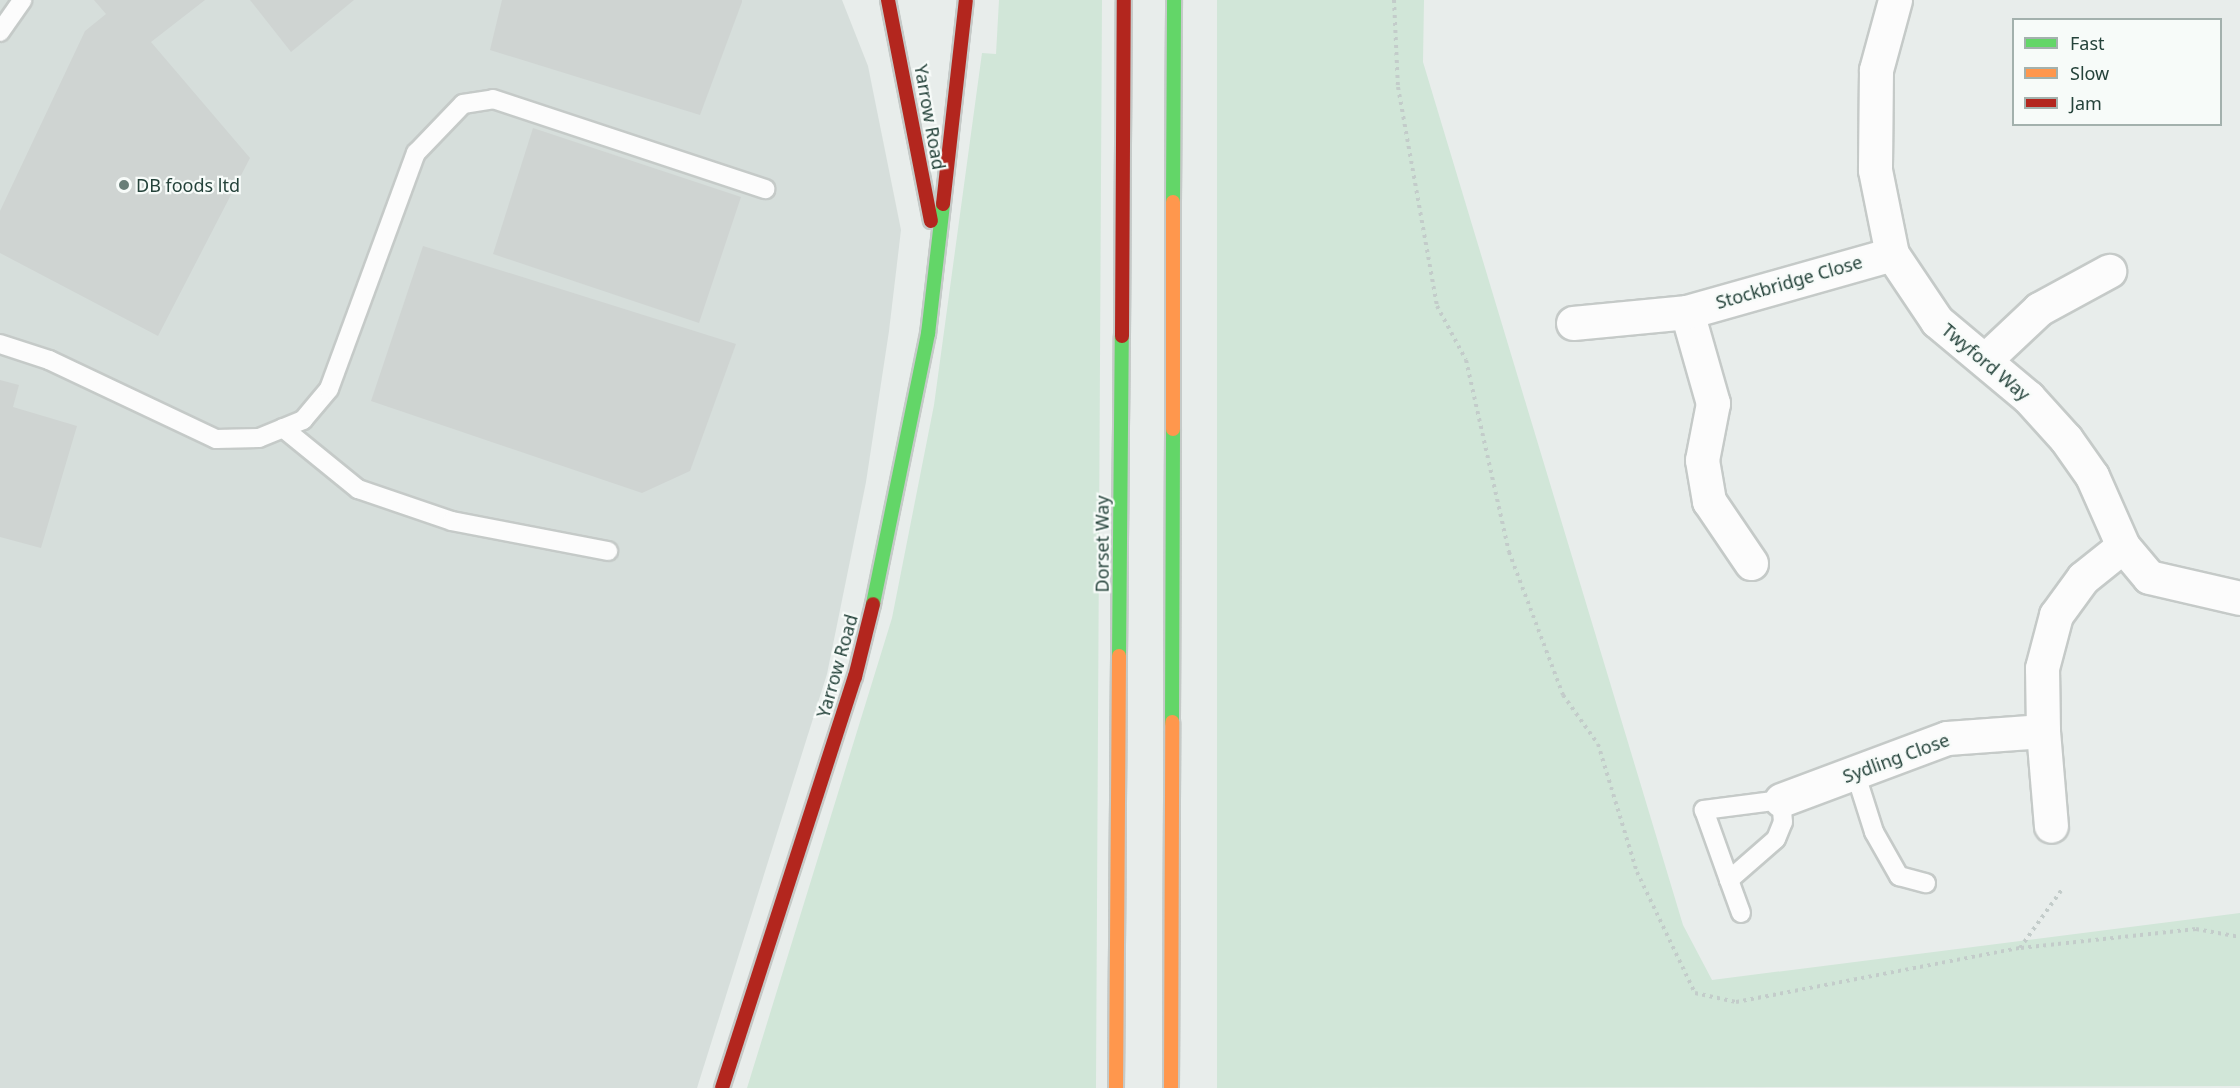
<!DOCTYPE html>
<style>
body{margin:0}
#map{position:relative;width:2240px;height:1088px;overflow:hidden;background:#e8edeb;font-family:"Noto Sans",sans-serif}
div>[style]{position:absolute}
.built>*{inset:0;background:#d6dedb}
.green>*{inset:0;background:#d1e6d8}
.building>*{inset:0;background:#cfd4d2}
.path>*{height:4px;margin-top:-2px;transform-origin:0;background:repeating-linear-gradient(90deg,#c3ccca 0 3px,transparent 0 7.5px)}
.roads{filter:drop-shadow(2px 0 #c5cac8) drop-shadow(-2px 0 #c5cac8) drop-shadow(0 2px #c5cac8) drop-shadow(0 -2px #c5cac8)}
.lane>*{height:18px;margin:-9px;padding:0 9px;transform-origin:9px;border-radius:9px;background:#fcfcfc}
.street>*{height:33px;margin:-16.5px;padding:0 16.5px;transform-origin:16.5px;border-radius:16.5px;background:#fcfcfc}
.fast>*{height:14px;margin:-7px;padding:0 7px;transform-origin:7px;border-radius:7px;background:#63d668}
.slow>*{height:14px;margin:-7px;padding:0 7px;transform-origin:7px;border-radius:7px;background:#ff974d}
.jam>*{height:14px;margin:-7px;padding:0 7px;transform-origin:7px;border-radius:7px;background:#b3261e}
.dots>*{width:16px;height:16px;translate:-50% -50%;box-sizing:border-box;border:3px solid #f7fbf9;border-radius:50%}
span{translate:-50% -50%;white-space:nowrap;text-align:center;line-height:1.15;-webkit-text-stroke:4.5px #f7fbf9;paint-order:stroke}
.street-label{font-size:18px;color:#24423a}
.poi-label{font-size:18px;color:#24423a}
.left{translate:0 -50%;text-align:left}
.legend{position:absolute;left:2012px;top:18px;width:210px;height:108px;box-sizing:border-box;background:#f7fbf9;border:2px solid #a3b1ad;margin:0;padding:8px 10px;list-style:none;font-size:18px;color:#24423a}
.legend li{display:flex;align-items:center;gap:12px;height:30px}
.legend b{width:30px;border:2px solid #a3b1ad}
</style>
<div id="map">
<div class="built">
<div style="clip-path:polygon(0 0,842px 0,868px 66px,901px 230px,889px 331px,866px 482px,827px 674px,697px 1088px,0 1088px)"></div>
</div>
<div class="green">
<div style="clip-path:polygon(999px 0,1102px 0,1096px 1088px,747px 1088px,892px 618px,934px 405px,982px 53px,996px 54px)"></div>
<div style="clip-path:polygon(1217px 0,1424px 0,1423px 62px,1683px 925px,1712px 980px,2240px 913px,2240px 1086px,1217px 1088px)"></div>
</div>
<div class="building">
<div style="clip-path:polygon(94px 0,205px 0,151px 42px,250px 158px,158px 336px,0 253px,0 211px,85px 31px,106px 14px)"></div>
<div style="clip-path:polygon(250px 0,354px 0,291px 52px)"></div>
<div style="clip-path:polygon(502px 0,742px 0,742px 2px,700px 115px,490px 50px)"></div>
<div style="clip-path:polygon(533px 128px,741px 197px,699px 323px,493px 254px)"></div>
<div style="clip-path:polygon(423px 246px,736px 344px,690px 471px,642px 493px,371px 401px)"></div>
<div style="clip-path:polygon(0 380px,19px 385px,13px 407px,77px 426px,41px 548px,0 537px)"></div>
</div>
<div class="path">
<div style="left:1394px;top:0;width:87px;rotate:87.4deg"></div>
<div style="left:1398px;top:87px;width:222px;rotate:79.9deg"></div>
<div style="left:1437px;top:306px;width:61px;rotate:61.8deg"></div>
<div style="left:1466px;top:360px;width:197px;rotate:77.4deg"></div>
<div style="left:1509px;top:552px;width:153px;rotate:69.3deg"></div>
<div style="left:1563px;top:695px;width:60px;rotate:54.5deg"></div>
<div style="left:1598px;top:744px;width:134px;rotate:73.1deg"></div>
<div style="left:1637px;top:872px;width:134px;rotate:64.4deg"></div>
<div style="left:1695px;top:993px;width:42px;rotate:12.4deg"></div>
<div style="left:1736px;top:1002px;width:289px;rotate:-10.8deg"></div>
<div style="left:2020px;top:948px;width:74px;rotate:-54.4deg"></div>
<div style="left:2021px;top:948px;width:176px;rotate:-6.2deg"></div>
<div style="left:2196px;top:929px;width:45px;rotate:10.3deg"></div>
</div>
<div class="roads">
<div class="lane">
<div style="left:0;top:32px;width:39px;rotate:-55deg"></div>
<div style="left:0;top:344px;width:52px;rotate:18.1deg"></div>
<div style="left:49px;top:360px;width:185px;rotate:25.3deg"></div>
<div style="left:216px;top:439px;width:43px;rotate:-1.3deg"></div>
<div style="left:259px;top:438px;width:48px;rotate:-22.2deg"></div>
<div style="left:303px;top:420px;width:40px;rotate:-50deg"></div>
<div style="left:329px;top:389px;width:252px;rotate:-69.8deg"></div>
<div style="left:416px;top:153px;width:68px;rotate:-46.2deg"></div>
<div style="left:463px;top:104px;width:30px;rotate:-9deg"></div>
<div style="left:493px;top:99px;width:287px;rotate:18.3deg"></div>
<div style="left:283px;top:428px;width:97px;rotate:39.1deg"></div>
<div style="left:358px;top:489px;width:99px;rotate:18.8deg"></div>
<div style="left:452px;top:521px;width:159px;rotate:10.9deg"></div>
<div style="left:1855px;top:772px;width:63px;rotate:72.4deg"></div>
<div style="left:1874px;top:832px;width:51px;rotate:60.4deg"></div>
<div style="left:1899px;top:876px;width:28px;rotate:15deg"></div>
<div style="left:1729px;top:880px;width:62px;rotate:-41.1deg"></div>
<div style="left:1776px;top:839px;width:18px;rotate:-68deg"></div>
<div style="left:1783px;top:822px;width:22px;rotate:-95deg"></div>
<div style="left:1781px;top:800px;width:78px;rotate:172.6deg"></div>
<div style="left:1704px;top:810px;width:74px;rotate:70.3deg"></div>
<div style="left:1729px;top:880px;width:35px;rotate:70deg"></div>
</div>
<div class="street">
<div style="left:1895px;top:0;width:73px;rotate:105.2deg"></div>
<div style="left:1876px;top:70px;width:100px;rotate:90.6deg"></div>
<div style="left:1875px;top:170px;width:86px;rotate:78.6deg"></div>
<div style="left:1892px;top:254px;width:81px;rotate:56.1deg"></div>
<div style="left:1937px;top:321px;width:119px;rotate:39.9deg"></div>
<div style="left:2028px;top:397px;width:57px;rotate:47.9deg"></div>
<div style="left:2066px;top:439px;width:45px;rotate:54.9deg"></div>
<div style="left:2092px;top:476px;width:77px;rotate:66.1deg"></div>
<div style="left:2123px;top:546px;width:40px;rotate:50deg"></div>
<div style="left:2149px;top:577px;width:93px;rotate:13deg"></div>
<div style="left:1687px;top:312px;width:95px;rotate:74.1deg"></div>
<div style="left:1713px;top:403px;width:58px;rotate:100.9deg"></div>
<div style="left:1702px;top:460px;width:42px;rotate:80.3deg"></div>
<div style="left:1709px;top:501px;width:75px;rotate:55.9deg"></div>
<div style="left:1573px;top:323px;width:115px;rotate:-5.5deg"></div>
<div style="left:1687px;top:312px;width:213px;rotate:-15.8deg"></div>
<div style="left:1986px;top:359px;width:73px;rotate:-43.3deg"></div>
<div style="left:2039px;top:309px;width:80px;rotate:-28.5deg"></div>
<div style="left:2043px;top:731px;width:95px;rotate:85.2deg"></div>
<div style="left:1781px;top:800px;width:177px;rotate:-20.5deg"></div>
<div style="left:1947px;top:738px;width:96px;rotate:-4.2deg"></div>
<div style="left:2043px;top:731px;width:63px;rotate:-90.9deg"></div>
<div style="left:2042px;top:668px;width:55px;rotate:-75.2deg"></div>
<div style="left:2056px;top:615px;width:46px;rotate:-53.9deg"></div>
<div style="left:2083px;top:578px;width:51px;rotate:-38.7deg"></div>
</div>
<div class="fast">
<div style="left:1173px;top:202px;width:202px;rotate:-89.7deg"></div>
<div style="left:873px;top:604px;width:276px;rotate:-78.5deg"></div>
<div style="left:928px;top:334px;width:131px;rotate:-83.4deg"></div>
<div style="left:1119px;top:656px;width:320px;rotate:-89.5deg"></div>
<div style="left:1172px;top:722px;width:293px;rotate:-89.8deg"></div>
</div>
<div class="slow">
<div style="left:1173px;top:429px;width:227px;rotate:-90deg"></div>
<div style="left:1116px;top:1088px;width:432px;rotate:-89.6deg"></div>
<div style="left:1171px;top:1088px;width:366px;rotate:-89.8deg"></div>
</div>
<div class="jam">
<div style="left:888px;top:0;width:225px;rotate:79deg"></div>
<div style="left:943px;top:204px;width:205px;rotate:-83.6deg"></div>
<div style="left:1122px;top:336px;width:336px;rotate:-89.7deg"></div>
<div style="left:722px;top:1088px;width:432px;rotate:-72.1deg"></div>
<div style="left:855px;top:677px;width:75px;rotate:-76.1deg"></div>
</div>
</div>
<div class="dots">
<div style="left:124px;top:185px;background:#697e78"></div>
</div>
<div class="street-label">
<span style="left:930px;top:117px;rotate:80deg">Yarrow Road</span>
<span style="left:1789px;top:282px;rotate:-16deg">Stockbridge Close</span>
<span style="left:1986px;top:362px;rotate:40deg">Twyford Way</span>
<span style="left:1102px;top:544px;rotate:-90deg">Dorset Way</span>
<span style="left:837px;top:666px;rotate:-74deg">Yarrow Road</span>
<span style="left:1896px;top:758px;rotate:-20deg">Sydling Close</span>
</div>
<div class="poi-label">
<span class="left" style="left:136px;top:185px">DB foods ltd</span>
</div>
<ul class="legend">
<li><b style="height:8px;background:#63d668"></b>Fast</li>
<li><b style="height:8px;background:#ff974d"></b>Slow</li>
<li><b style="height:8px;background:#b3261e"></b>Jam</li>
</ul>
</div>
